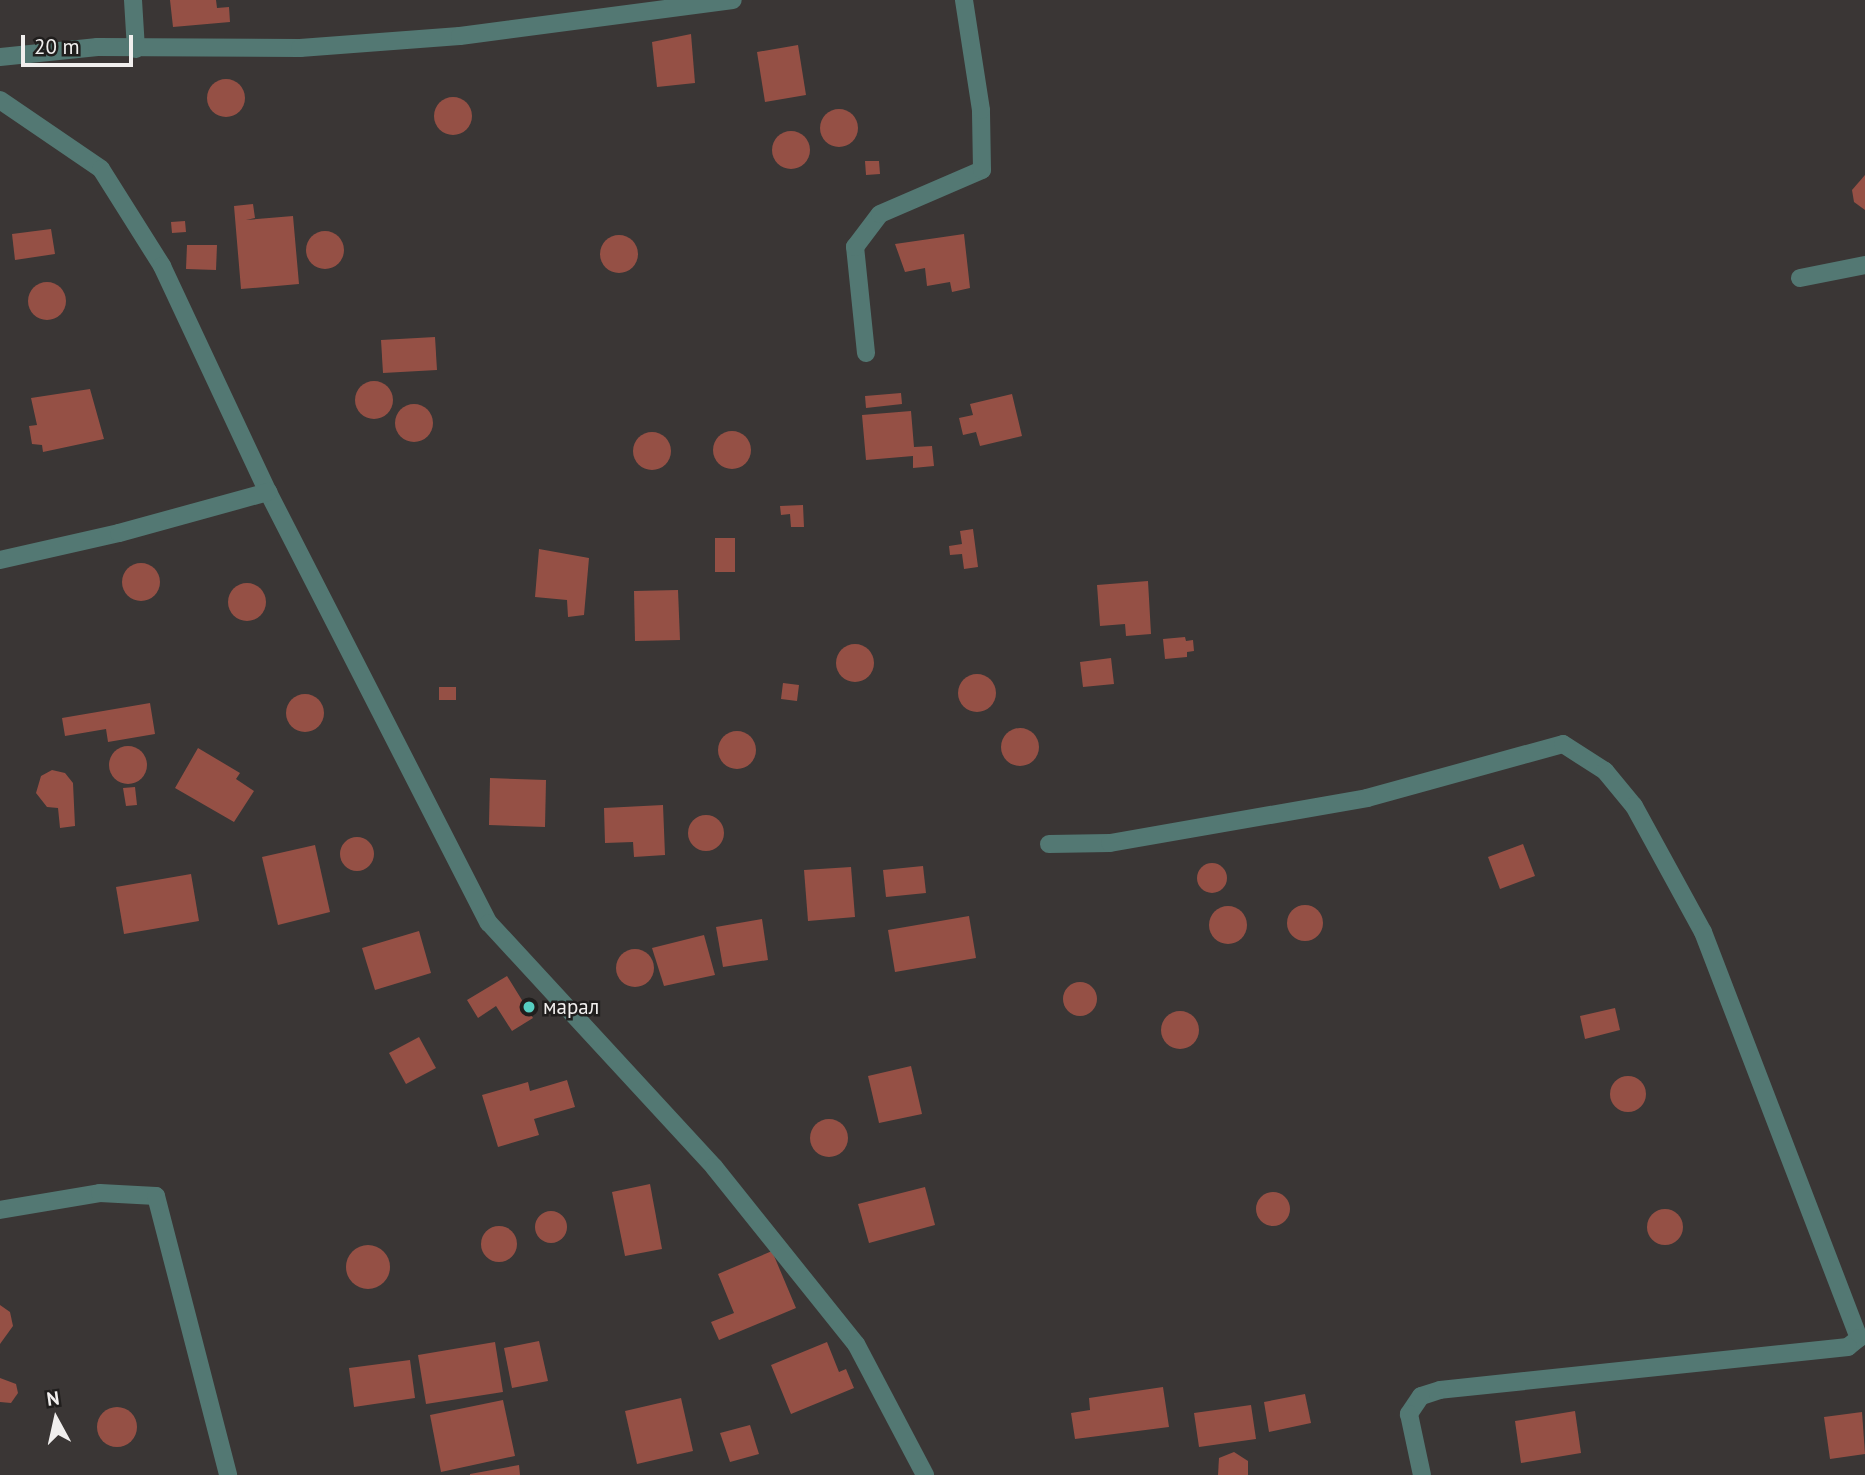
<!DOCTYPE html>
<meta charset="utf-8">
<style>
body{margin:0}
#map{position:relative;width:1865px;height:1475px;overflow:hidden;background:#3a3635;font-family:"PT Sans",sans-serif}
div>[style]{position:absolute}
.building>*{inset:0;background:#955045}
.round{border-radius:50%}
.minor>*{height:18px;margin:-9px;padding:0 9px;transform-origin:9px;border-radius:9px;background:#537873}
.dots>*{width:19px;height:19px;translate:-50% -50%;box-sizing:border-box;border:4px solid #201e1d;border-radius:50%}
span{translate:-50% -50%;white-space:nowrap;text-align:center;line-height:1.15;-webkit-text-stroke:5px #201e1d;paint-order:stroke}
.poi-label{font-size:21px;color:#f1efee}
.left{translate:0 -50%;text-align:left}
.north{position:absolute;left:21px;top:1384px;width:70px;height:70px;-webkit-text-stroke:5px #201e1d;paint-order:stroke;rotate:352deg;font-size:19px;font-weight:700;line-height:28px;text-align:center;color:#f1efee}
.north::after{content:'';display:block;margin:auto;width:24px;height:32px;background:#f1efee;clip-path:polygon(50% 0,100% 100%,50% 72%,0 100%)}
.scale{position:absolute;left:21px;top:35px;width:112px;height:32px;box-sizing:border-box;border:4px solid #f1efee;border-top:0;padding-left:9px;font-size:21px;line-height:24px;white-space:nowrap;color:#f1efee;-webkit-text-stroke:5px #201e1d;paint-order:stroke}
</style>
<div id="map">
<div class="building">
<div style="clip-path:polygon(170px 0,216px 0,217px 8px,229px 7px,230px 22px,173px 27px)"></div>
<div style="clip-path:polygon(691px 34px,695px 83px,657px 87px,652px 42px)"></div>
<div style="clip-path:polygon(798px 45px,806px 95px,765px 102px,757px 52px)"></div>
<div class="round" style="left:207px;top:79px;width:38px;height:38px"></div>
<div class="round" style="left:434px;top:97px;width:38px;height:38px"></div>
<div class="round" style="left:820px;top:109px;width:38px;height:38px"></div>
<div class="round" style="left:772px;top:131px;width:38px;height:38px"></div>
<div style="clip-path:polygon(865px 161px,879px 161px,880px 174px,866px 175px)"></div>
<div style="clip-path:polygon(1865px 175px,1865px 210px,1854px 202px,1852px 190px)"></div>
<div style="clip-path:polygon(253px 204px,255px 218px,246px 220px,293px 216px,299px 284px,241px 289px,234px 206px)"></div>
<div style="clip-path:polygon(185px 221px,186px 232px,172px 233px,171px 222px)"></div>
<div style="clip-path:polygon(51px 229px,55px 254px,15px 260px,12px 234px)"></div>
<div class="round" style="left:306px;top:231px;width:38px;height:38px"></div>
<div style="clip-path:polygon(964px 234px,970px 288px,952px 292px,950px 282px,927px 286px,925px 268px,905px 272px,895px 244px)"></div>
<div class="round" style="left:600px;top:235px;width:38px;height:38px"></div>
<div style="clip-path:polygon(187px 245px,217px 245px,216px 270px,186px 269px)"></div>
<div class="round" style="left:28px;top:282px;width:38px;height:38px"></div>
<div style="clip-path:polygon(435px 337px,437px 370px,383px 373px,381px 340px)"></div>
<div class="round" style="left:355px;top:381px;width:38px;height:38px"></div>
<div style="clip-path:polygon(90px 389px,104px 439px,43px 452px,42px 445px,32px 444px,29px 426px,37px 425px,31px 398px)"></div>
<div style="clip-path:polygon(901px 393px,902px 404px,866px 408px,865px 396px)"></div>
<div style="clip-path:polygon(1012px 394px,1022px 436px,980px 446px,976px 432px,963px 435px,959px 418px,973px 415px,970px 404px)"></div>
<div class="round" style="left:395px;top:404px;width:38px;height:38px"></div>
<div style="clip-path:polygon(911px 411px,914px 447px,932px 446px,934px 466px,913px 468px,913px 456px,866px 460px,862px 415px)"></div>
<div class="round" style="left:713px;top:431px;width:38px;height:38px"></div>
<div class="round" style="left:633px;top:432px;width:38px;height:38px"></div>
<div style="clip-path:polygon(803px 505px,804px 527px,791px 527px,790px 514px,781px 515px,780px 506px)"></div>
<div style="clip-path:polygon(973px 529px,978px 567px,964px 569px,962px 554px,950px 555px,949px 546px,962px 544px,960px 531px)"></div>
<div style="clip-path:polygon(715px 538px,735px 538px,735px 572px,715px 572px)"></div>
<div style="clip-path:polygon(539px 549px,589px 558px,584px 615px,568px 617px,567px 600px,535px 597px)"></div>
<div class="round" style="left:122px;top:563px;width:38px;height:38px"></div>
<div style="clip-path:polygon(1148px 581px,1151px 634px,1126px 636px,1125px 624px,1100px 626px,1097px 585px)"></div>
<div class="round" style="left:228px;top:583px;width:38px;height:38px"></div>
<div style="clip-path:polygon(678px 590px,680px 640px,635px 641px,634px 591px)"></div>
<div style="clip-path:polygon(1185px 637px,1186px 641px,1193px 640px,1194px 651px,1187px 652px,1187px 657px,1165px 659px,1163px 639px)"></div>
<div class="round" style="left:836px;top:644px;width:38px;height:38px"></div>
<div style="clip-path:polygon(1111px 658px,1114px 684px,1083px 687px,1080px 662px)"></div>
<div class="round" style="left:958px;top:674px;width:38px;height:38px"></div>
<div style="clip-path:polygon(783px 683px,799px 685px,797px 701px,781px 699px)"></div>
<div style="clip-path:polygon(439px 687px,456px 687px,456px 700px,439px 700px)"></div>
<div class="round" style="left:286px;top:694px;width:38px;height:38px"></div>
<div style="clip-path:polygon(150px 703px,155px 734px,108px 742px,106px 729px,65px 736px,62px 718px)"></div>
<div class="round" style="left:1001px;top:728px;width:38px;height:38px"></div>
<div class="round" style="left:718px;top:731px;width:38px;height:38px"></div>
<div class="round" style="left:109px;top:746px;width:38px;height:38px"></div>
<div style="clip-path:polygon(198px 748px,240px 773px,236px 779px,254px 791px,234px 822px,175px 788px)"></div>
<div style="clip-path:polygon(52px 770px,65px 773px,73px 783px,75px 826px,60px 828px,58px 808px,47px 807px,36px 793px,41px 776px)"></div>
<div style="clip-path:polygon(490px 778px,546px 780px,545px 827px,489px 825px)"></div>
<div style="clip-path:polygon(135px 787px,137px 805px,126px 806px,123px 788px)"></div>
<div style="clip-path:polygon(663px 805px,665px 855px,634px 857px,633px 842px,605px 843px,604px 808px)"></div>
<div class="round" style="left:688px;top:815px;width:36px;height:36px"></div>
<div class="round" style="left:340px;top:837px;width:34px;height:34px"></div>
<div style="clip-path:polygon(1523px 844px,1535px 876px,1500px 889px,1488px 857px)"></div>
<div style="clip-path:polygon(315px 845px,330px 912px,278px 925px,262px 857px)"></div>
<div class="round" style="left:1197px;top:863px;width:30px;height:30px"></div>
<div style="clip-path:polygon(923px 866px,926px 893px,886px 897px,883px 870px)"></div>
<div style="clip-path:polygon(851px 867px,855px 917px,808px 921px,804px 870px)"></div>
<div style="clip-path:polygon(191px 874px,199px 921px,124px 934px,116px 887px)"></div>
<div class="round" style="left:1287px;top:905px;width:36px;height:36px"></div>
<div class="round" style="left:1209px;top:906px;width:38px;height:38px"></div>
<div style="clip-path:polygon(969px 916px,976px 958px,895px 972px,888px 930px)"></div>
<div style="clip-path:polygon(762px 919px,768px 960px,723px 967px,716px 927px)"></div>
<div style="clip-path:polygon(419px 931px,431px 973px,375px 990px,362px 948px)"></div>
<div style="clip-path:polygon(704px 935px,715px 975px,664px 986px,652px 948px)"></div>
<div class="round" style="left:616px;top:949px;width:38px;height:38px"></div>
<div style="clip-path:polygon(507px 976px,533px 1018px,512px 1031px,496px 1006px,478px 1018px,467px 1000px)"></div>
<div class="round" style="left:1063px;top:982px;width:34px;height:34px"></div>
<div style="clip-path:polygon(1615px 1008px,1620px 1030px,1585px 1039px,1580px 1016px)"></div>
<div class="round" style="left:1161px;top:1011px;width:38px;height:38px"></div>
<div style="clip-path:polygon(419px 1037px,436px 1068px,406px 1084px,389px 1053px)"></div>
<div style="clip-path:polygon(911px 1066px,922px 1114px,879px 1123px,868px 1076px)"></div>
<div class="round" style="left:1610px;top:1076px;width:36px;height:36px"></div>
<div style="clip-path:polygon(567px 1080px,575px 1107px,534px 1119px,539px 1135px,498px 1147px,482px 1095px,528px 1082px,530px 1091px)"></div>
<div class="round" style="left:810px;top:1119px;width:38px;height:38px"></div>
<div style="clip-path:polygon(650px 1184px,662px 1249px,625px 1256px,612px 1192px)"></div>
<div style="clip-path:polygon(925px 1187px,935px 1225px,869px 1243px,858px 1204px)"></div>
<div class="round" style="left:1256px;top:1192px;width:34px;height:34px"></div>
<div class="round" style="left:1647px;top:1209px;width:36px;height:36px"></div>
<div class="round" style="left:535px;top:1211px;width:32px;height:32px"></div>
<div class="round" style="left:481px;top:1226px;width:36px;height:36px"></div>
<div class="round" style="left:346px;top:1245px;width:44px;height:44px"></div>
<div style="clip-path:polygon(772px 1251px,796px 1308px,719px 1340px,711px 1322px,734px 1313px,718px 1274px)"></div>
<div style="clip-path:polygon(0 1305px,10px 1312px,13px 1326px,0 1344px)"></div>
<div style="clip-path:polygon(539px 1341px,548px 1381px,512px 1388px,504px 1348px)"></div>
<div style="clip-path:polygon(495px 1342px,503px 1392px,426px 1404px,418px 1355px)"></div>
<div style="clip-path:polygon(827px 1342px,839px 1372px,846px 1369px,854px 1388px,791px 1414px,771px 1365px)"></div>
<div style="clip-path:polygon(410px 1360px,415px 1398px,354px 1407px,349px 1368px)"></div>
<div style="clip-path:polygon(0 1378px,16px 1384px,18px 1393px,11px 1403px,0 1402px)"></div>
<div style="clip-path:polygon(1163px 1387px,1169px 1427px,1075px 1439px,1071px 1413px,1090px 1410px,1089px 1398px)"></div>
<div style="clip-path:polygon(1305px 1394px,1311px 1423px,1269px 1432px,1264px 1402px)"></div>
<div style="clip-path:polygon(681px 1398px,693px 1451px,637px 1464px,625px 1411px)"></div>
<div style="clip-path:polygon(503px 1400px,515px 1456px,441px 1472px,430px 1415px)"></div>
<div style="clip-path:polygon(1251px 1405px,1256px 1439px,1199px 1447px,1194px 1413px)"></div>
<div class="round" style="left:97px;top:1407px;width:40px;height:40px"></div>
<div style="clip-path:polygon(1575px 1411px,1581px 1453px,1521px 1463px,1515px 1421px)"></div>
<div style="clip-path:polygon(1862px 1412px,1865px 1454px,1830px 1459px,1824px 1417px)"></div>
<div style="clip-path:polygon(750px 1425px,759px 1454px,730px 1462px,720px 1433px)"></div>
<div style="clip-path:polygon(1234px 1452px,1248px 1461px,1248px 1475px,1218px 1475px,1219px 1458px)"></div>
<div style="clip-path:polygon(519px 1465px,520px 1475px,470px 1475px,470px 1474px)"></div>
</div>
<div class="minor">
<div style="left:133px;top:0;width:49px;rotate:86.5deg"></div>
<div style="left:0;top:57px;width:98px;rotate:-5.9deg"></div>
<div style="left:97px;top:47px;width:203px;rotate:0.3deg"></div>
<div style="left:300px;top:48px;width:160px;rotate:-4.3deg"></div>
<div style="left:460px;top:36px;width:275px;rotate:-7.5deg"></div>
<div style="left:0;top:100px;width:122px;rotate:34.3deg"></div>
<div style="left:101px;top:169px;width:115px;rotate:57.8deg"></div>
<div style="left:162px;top:266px;width:250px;rotate:64.9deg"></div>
<div style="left:268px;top:492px;width:484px;rotate:62.9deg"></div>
<div style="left:489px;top:923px;width:332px;rotate:47.3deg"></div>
<div style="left:714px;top:1167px;width:227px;rotate:51.3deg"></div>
<div style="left:856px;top:1344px;width:148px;rotate:62.2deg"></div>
<div style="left:1800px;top:278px;width:66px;rotate:-11.3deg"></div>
<div style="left:866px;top:353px;width:107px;rotate:-95.9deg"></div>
<div style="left:855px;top:247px;width:41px;rotate:-52.9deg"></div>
<div style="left:880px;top:214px;width:111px;rotate:-23.3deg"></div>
<div style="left:982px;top:170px;width:60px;rotate:-91deg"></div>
<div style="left:981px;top:110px;width:111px;rotate:-98.8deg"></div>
<div style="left:0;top:560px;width:122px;rotate:-12.8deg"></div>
<div style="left:119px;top:533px;width:155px;rotate:-15.4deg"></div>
<div style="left:1049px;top:844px;width:61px;rotate:-0.9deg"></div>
<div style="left:1110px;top:843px;width:261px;rotate:-9.9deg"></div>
<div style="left:1367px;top:798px;width:203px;rotate:-15.4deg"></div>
<div style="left:1563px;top:744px;width:50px;rotate:32.7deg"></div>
<div style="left:1605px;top:771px;width:45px;rotate:50.4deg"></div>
<div style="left:1634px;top:806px;width:144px;rotate:61.3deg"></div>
<div style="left:1703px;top:932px;width:435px;rotate:69deg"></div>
<div style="left:1859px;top:1338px;width:14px;rotate:141deg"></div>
<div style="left:1848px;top:1347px;width:410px;rotate:174deg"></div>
<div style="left:1440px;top:1390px;width:20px;rotate:162deg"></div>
<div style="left:1421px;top:1396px;width:22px;rotate:124deg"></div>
<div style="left:1409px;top:1414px;width:62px;rotate:78deg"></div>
<div style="left:0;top:1210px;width:101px;rotate:-9.6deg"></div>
<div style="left:100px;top:1193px;width:56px;rotate:3.1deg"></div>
<div style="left:156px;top:1196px;width:288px;rotate:75.5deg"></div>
</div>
<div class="dots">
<div style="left:529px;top:1007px;background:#57cec1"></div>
</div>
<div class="poi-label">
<span class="left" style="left:543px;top:1007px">марал</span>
</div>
<div class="north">N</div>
<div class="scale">20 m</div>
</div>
